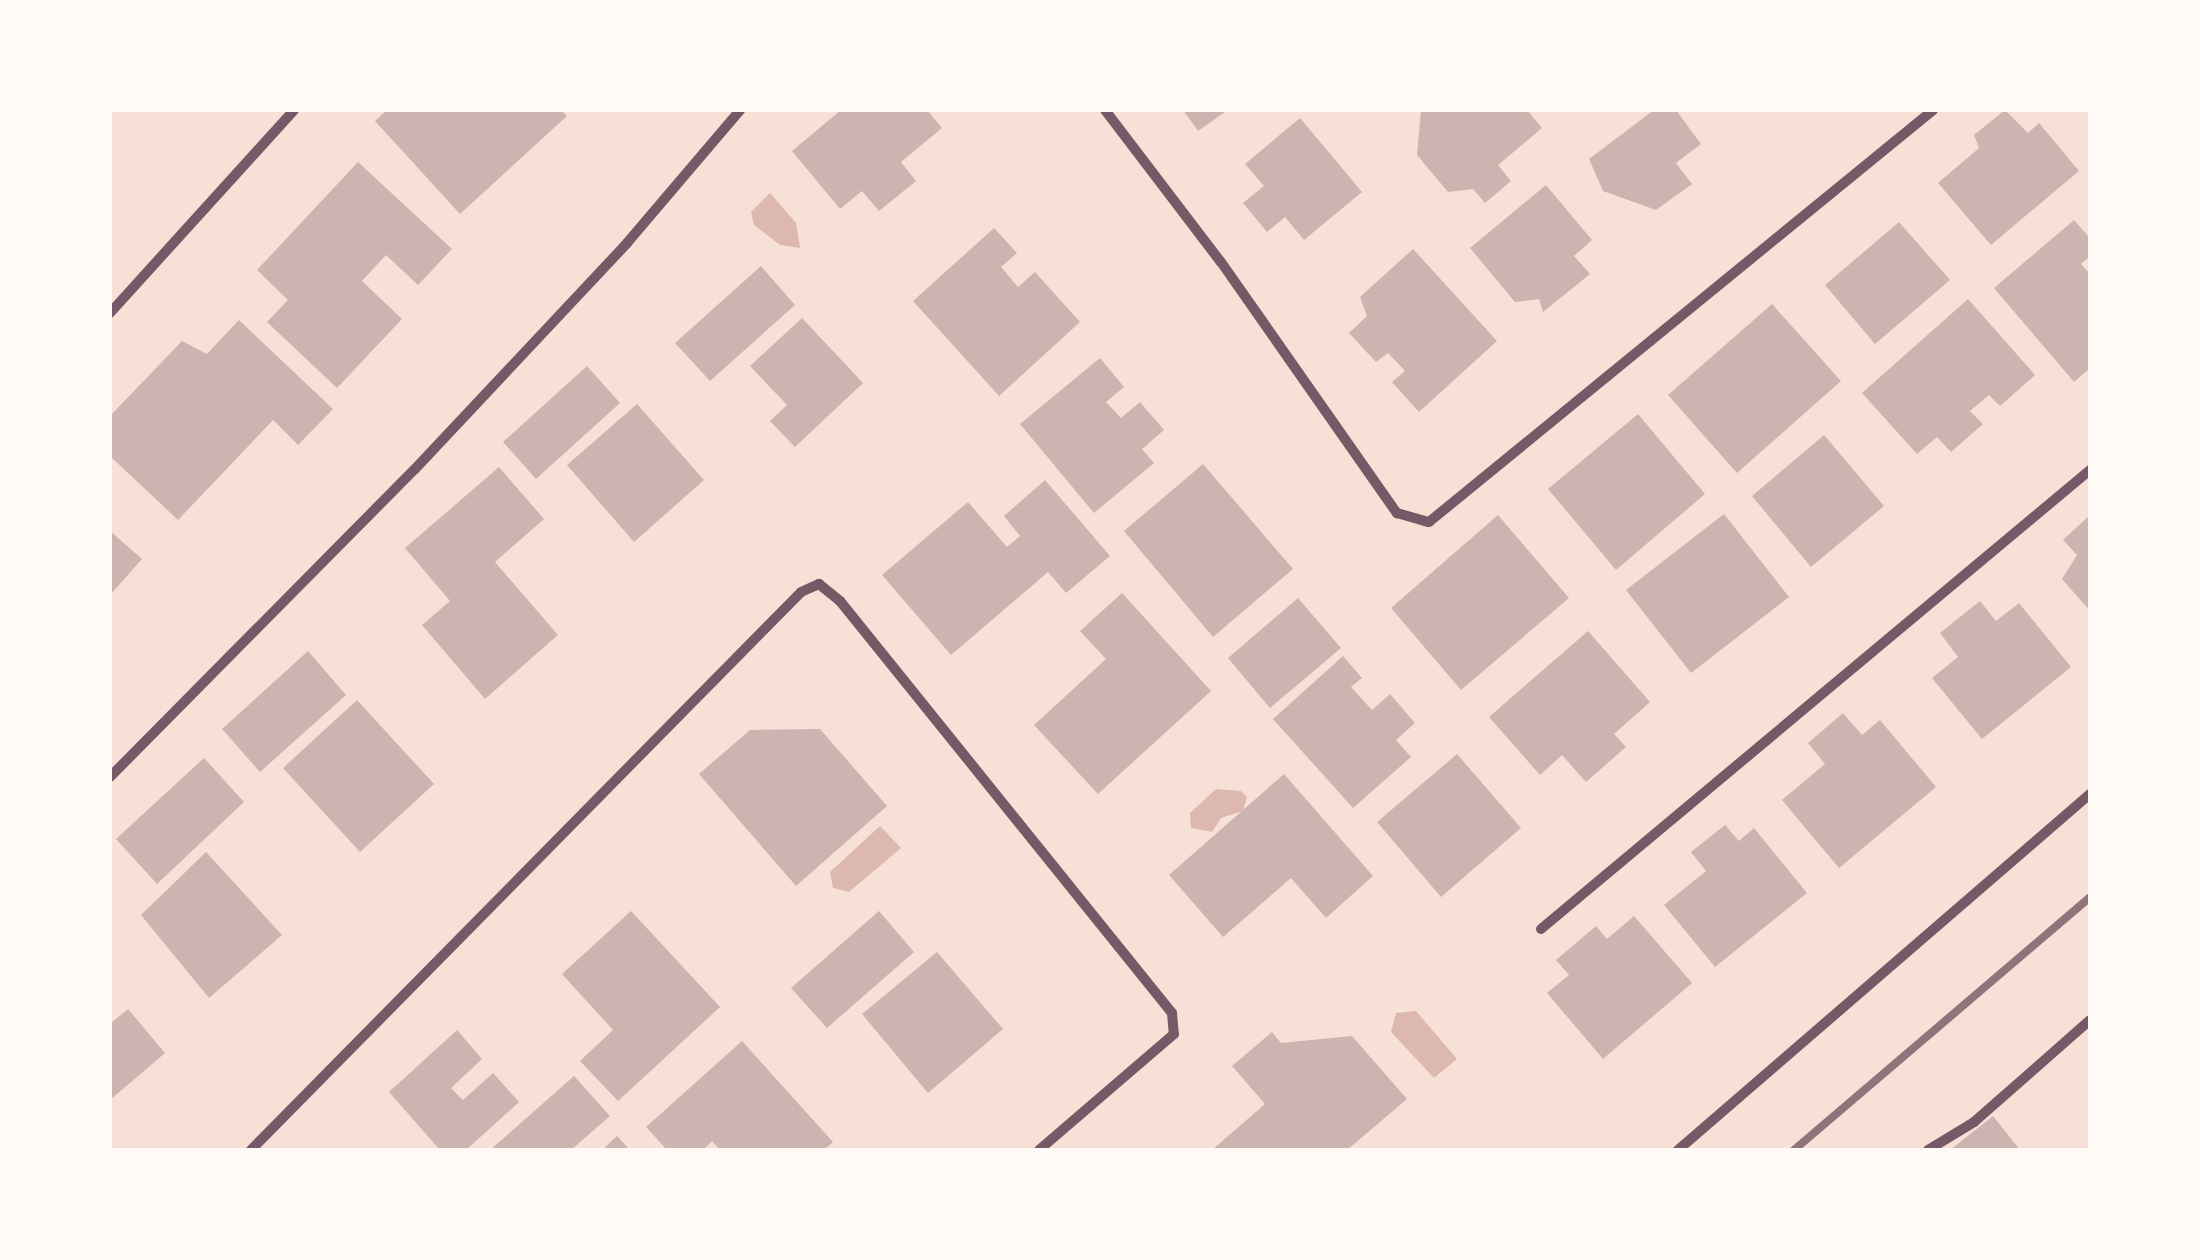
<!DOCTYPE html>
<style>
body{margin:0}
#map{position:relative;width:2200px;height:1260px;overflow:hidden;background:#f7e1d7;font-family:"Titillium Web",sans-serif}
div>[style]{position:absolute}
.water>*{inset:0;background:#dcb8b0}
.building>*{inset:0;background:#ccb4b1}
.minor>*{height:10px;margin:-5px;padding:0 5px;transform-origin:5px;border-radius:5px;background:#755966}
.rail>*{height:8px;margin:-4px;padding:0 4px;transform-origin:4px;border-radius:4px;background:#8f747c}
span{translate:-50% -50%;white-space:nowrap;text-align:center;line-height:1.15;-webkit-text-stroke:8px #fffaf5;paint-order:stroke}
.frame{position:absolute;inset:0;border:112px solid #fffaf5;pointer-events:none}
</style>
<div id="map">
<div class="water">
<div style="clip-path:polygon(770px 193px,796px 223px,800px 248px,780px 245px,754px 225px,751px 212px)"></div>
<div style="clip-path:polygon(1216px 789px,1241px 791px,1247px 797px,1243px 811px,1221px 818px,1212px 832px,1191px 828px,1190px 813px)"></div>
<div style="clip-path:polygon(880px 826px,901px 848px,849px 892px,833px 888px,830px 872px)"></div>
<div style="clip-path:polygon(1416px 1011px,1457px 1059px,1434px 1078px,1391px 1032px,1396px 1013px)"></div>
</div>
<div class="building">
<div style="clip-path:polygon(387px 110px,561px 110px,567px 116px,460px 214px,375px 121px)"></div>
<div style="clip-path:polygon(841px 110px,927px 110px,942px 128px,901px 162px,916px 181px,879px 211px,862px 191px,840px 209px,792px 151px)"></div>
<div style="clip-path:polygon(1183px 110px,1228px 110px,1198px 131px)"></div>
<div style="clip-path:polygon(1421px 110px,1527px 110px,1542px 128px,1498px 165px,1511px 181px,1485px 203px,1473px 189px,1448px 192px,1417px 155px)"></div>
<div style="clip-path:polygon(1654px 110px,1676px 110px,1701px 144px,1676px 163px,1692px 184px,1656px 210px,1603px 191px,1589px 159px)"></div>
<div style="clip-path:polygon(2005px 110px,2028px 133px,2039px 123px,2079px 171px,1991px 245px,1938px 183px,1979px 148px,1974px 135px)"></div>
<div style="clip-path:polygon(1300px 118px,1362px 192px,1304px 240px,1285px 217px,1267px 232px,1243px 203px,1264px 186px,1245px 164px)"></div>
<div style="clip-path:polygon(358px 162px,452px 249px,418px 285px,386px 255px,362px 281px,402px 319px,337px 388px,267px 322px,288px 300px,257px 270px)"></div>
<div style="clip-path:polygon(1546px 185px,1592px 240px,1574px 256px,1590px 274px,1543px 312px,1539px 299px,1515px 302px,1470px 248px)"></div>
<div style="clip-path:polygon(2074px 220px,2090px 238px,2090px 256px,2081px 264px,2090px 274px,2090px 368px,2074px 382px,1994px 288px)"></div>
<div style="clip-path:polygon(1899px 222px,1950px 280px,1875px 344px,1825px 285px)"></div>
<div style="clip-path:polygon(994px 228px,1017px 253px,1001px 267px,1018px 287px,1035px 272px,1080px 322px,999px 396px,913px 301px)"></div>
<div style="clip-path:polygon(1413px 249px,1497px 341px,1419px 412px,1392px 382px,1405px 371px,1388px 353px,1376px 362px,1349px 333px,1367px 316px,1360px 297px)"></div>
<div style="clip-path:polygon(761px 266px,795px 305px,710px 381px,675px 343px)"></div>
<div style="clip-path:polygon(1968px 299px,2035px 375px,2000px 406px,1989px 395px,1970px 411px,1983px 424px,1951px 452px,1937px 437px,1917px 454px,1862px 393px)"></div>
<div style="clip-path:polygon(1772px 304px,1841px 381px,1737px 473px,1668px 395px)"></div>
<div style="clip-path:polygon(802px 318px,863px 383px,795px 447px,770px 421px,787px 405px,750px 366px)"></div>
<div style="clip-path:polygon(239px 320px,333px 409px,298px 445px,273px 420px,178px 520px,110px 456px,110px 416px,182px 341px,207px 354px)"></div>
<div style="clip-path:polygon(1100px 358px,1124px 387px,1106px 402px,1121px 418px,1140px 402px,1164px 430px,1142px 449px,1154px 463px,1094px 513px,1020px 424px)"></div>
<div style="clip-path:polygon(587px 366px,620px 403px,536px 479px,503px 442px)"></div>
<div style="clip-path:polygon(637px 404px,704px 480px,634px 542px,567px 465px)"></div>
<div style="clip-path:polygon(1638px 414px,1705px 494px,1616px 570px,1548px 489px)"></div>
<div style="clip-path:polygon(1824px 435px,1884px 506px,1811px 567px,1752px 496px)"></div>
<div style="clip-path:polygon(1203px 464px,1293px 569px,1213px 637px,1124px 531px)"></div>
<div style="clip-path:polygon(499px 467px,544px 519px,495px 562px,558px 635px,485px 699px,422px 625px,450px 601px,405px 548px)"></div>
<div style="clip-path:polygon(1045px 480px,1110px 556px,1066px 593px,1048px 572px,951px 655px,882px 575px,968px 502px,1007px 547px,1020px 536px,1004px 516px)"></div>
<div style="clip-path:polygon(1724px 514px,1789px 597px,1691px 673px,1626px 590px)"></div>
<div style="clip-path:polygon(1498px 515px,1569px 598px,1461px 690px,1391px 608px)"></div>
<div style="clip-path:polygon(2090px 515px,2090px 611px,2062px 579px,2077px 555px,2063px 540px)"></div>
<div style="clip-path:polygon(110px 531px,142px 559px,110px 595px)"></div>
<div style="clip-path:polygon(1122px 593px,1211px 691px,1098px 794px,1034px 725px,1106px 659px,1080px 631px)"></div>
<div style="clip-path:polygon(1298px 598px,1341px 648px,1270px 708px,1228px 658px)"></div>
<div style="clip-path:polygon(1980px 601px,1996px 621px,2019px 603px,2071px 667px,1982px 739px,1932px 678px,1958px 657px,1940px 633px)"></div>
<div style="clip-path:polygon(1588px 631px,1650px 702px,1614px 734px,1626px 747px,1586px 782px,1562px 755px,1540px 775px,1489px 717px)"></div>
<div style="clip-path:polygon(308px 651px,346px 695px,260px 772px,222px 729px)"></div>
<div style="clip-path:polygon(1343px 656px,1362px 678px,1351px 687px,1372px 710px,1390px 694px,1415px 723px,1396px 740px,1411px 757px,1353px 808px,1273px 719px)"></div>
<div style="clip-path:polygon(357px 700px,434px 784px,360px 852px,283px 768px)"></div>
<div style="clip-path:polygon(1843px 713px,1862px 735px,1880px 720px,1936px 787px,1839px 868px,1782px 800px,1825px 764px,1808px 743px)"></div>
<div style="clip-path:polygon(820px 729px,887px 806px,796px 886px,699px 774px,750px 730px)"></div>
<div style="clip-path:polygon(1457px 754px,1521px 828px,1441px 897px,1377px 822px)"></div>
<div style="clip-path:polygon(204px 758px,244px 802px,157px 884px,116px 839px)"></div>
<div style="clip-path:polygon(1284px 774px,1373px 876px,1326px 918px,1291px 878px,1223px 937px,1169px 875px)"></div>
<div style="clip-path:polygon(1725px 825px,1739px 841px,1754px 828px,1807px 893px,1715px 967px,1664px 905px,1706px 871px,1691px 852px)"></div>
<div style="clip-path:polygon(206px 852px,282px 935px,209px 998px,141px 915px)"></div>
<div style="clip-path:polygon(631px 911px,720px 1007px,618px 1101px,580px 1061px,613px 1030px,562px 974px)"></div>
<div style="clip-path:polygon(879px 911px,914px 952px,827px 1028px,791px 988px)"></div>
<div style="clip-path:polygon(1634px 916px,1692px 983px,1603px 1059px,1547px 993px,1569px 975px,1556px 960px,1596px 926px,1607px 939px)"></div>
<div style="clip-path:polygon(937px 952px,1003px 1029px,928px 1093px,862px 1014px)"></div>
<div style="clip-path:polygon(128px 1009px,165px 1053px,110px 1100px,110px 1024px)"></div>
<div style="clip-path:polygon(457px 1030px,482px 1059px,451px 1088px,463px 1100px,493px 1073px,519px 1102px,466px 1150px,440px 1150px,389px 1092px)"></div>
<div style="clip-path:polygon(1272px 1032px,1281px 1043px,1352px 1036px,1407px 1099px,1347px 1150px,1212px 1150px,1265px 1104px,1232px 1066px)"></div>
<div style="clip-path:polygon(742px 1041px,833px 1142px,824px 1150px,720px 1150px,712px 1141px,703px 1150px,667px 1150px,646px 1127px)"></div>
<div style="clip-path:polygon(574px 1076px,610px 1116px,571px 1150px,490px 1150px)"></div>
<div style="clip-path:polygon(1993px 1116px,2020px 1150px,1950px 1150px)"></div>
<div style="clip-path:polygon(617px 1136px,630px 1150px,602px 1150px)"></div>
</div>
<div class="minor">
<div style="left:1105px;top:110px;width:191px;rotate:52.7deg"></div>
<div style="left:1221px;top:262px;width:307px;rotate:55deg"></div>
<div style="left:1397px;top:513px;width:33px;rotate:16deg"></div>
<div style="left:1429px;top:522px;width:651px;rotate:-39.26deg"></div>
<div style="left:110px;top:313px;width:274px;rotate:-47.8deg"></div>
<div style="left:110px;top:777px;width:433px;rotate:-45.3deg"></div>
<div style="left:415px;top:469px;width:310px;rotate:-46.8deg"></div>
<div style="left:627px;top:243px;width:175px;rotate:-49.6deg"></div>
<div style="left:1541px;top:929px;width:716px;rotate:-39.9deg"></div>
<div style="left:251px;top:1150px;width:783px;rotate:-45.41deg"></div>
<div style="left:801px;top:592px;width:20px;rotate:-24deg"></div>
<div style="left:819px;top:584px;width:27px;rotate:39deg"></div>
<div style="left:840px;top:601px;width:529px;rotate:51.14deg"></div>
<div style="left:1172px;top:1013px;width:21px;rotate:85deg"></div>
<div style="left:1174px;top:1034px;width:178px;rotate:139.3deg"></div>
<div style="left:1678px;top:1150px;width:544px;rotate:-40.83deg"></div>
<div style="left:1928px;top:1150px;width:54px;rotate:-31.3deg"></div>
<div style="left:1974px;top:1122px;width:154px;rotate:-41.3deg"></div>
</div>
<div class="rail">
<div style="left:1794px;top:1150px;width:389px;rotate:-40.5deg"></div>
</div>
<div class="frame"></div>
</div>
